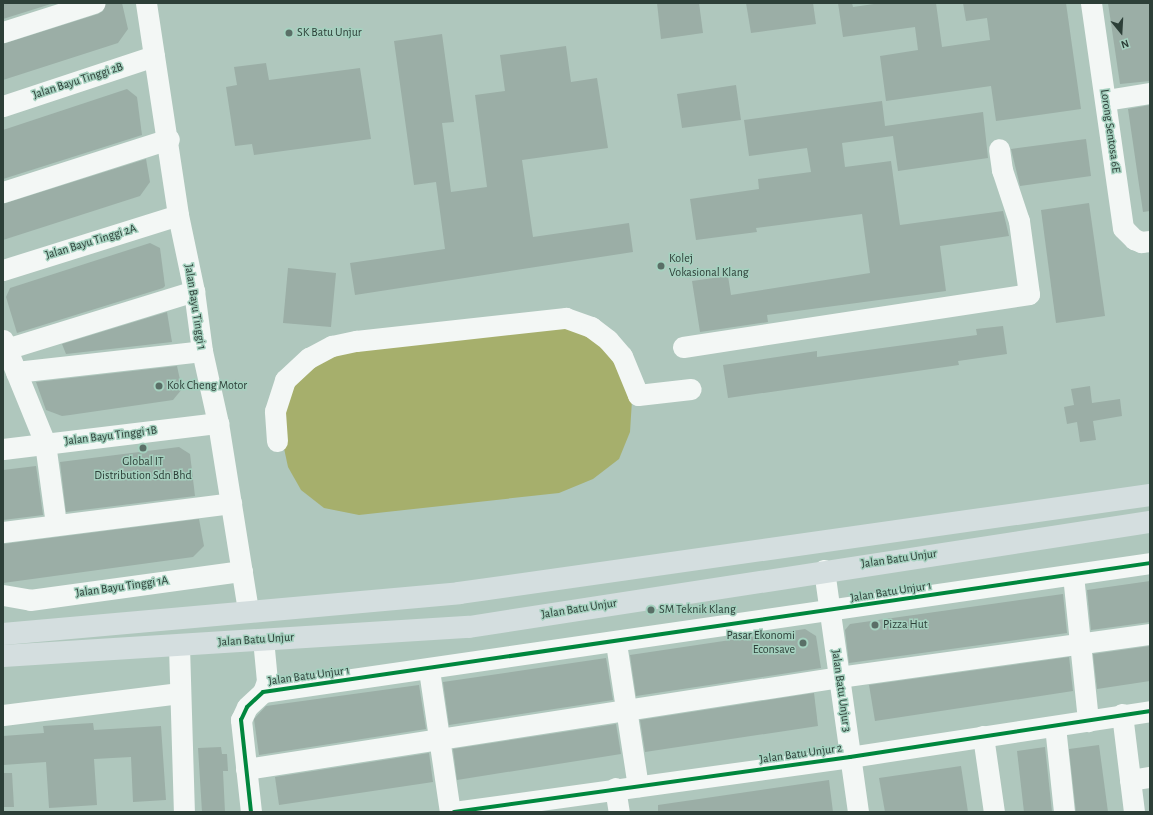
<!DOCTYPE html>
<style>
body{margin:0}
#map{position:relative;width:1153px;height:815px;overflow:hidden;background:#afc7bd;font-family:"Alegreya Sans",sans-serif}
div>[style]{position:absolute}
.green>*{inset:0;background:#a6af6c}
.building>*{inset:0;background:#9baea6}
.minor>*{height:21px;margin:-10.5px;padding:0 10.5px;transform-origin:10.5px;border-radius:10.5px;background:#f3f7f5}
.major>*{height:22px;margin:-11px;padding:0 11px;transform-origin:11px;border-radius:11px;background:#d4dedf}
.cycleway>*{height:4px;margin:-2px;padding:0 2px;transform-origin:2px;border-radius:2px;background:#00873e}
.dots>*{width:11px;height:11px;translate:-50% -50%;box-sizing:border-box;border:2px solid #a5d1bf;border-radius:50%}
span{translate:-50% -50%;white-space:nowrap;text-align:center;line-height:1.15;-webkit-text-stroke:3px #a5d1bf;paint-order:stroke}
.poi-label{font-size:12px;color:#2d3f38}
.left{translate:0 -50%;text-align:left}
.right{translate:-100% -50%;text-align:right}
.street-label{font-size:12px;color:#2d3f38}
.frame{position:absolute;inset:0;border:4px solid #2d3f38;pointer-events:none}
.north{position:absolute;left:1101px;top:12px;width:40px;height:40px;-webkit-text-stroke:3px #a5d1bf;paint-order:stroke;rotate:162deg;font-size:11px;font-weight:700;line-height:16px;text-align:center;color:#2d3f38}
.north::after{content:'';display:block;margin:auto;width:14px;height:18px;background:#2d3f38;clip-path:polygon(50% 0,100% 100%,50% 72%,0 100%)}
</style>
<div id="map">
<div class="green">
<div style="clip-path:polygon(539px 327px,570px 329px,599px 341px,621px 368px,632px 400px,630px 432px,619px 459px,593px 479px,559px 493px,359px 515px,324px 508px,301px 490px,288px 467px,282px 439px,283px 413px,292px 389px,308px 368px,336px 353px)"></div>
</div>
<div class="building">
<div style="clip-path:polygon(3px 3px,54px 3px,3px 19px)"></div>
<div style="clip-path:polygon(106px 3px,122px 3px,128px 29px,118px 43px,3px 80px,3px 44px,98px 14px,103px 11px)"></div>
<div style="clip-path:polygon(657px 3px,699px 3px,703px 33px,661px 39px)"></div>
<div style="clip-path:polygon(746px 3px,813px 3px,816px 24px,751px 33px)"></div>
<div style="clip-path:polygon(838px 3px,852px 3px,853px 7px,881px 3px,936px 3px,942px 47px,990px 40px,987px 18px,966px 21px,963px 3px,1066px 3px,1081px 109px,996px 121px,991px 86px,886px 101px,880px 56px,918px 50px,915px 27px,843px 37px)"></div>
<div style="clip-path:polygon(1108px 3px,1150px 3px,1150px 81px,1120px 84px)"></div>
<div style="clip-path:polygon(442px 34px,454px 122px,442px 123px,451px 192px,487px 187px,475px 95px,505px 91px,500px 55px,566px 46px,571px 82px,597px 78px,608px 148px,522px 160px,533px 237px,629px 223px,633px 252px,355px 295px,350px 263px,445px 249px,436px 182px,414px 185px,394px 41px)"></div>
<div style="clip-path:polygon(266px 63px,269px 80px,360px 68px,371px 139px,254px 155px,252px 144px,235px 146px,226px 87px,237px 85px,234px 67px)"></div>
<div style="clip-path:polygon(736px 85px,741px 120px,682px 128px,677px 94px)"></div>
<div style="clip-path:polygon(127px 89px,137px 97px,142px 135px,3px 179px,3px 130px)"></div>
<div style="clip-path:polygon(882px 101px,885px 126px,983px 112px,988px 158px,898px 171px,893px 136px,842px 143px,845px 167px,891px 161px,900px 225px,1003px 211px,1009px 236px,940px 246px,946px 291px,767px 315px,768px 322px,700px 332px,692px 281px,728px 276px,731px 295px,870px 273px,862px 214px,756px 228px,757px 232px,696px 240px,690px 199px,759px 189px,758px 179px,811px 172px,807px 148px,749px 156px,744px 120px)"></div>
<div style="clip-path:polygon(1150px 105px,1150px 211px,1143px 212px,1128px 109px)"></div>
<div style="clip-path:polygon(1086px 139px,1091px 176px,1020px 186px,1011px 149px)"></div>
<div style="clip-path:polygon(146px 159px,150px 182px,140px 196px,3px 240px,3px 204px)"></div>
<div style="clip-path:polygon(1089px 203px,1105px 316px,1056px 323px,1041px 210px)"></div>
<div style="clip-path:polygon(150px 243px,160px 248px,165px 286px,163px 288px,17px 333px,6px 297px,10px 288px)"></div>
<div style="clip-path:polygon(288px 268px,336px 273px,331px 327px,283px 323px)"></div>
<div style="clip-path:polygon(167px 312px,172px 342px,66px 354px,62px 344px)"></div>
<div style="clip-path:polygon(1003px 326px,1007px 354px,958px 361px,959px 365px,728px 398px,723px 365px,817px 351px,817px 357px,977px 335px,976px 329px)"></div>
<div style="clip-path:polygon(177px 366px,182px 389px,173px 400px,70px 415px,62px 416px,46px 410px,36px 382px)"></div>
<div style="clip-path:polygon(1090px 386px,1092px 403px,1120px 399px,1122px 416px,1093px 421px,1096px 440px,1080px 442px,1077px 422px,1067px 424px,1064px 407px,1074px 405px,1071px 389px)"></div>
<div style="clip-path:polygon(179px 447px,190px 454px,195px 496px,66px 512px,60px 462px)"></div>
<div style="clip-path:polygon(36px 466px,43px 515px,3px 520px,3px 470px)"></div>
<div style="clip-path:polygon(199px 519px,204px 546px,193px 557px,3px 583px,3px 544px)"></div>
<div style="clip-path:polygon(1150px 581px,1150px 622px,1091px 630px,1087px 590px)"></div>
<div style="clip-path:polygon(1063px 594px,1067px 633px,849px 663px,845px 630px,850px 624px)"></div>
<div style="clip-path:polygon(805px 629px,816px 636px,821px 668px,636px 696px,630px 655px)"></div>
<div style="clip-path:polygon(1150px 646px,1150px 681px,1097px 689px,1093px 654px)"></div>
<div style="clip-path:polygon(1069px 657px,1073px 691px,875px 721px,869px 685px)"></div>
<div style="clip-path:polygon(606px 658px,613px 700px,449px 725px,443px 682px)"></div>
<div style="clip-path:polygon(419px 685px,426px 729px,259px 755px,254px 719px,266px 706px)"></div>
<div style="clip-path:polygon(814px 693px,818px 726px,645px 752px,640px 720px)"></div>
<div style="clip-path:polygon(93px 723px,94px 730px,161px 726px,166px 800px,133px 802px,131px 757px,94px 759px,97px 805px,49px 808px,46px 762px,3px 765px,3px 736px,44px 733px,43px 726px)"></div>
<div style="clip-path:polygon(616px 724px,621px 754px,457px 780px,453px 749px)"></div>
<div style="clip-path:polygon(1099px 745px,1108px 812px,1076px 812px,1069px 749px)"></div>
<div style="clip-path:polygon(221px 747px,222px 754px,227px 754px,228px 771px,223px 771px,225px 812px,202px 812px,198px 748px)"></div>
<div style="clip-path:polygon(1045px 747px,1052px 812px,1024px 812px,1017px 751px)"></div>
<div style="clip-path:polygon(429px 753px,433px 782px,279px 805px,275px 777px)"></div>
<div style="clip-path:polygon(961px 766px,968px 812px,885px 812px,879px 778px)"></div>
<div style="clip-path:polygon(3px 773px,12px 773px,14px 807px,3px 807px)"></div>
<div style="clip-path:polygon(829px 780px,833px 812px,658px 812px,658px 805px)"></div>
</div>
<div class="minor">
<div style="left:146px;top:3px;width:214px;rotate:81.4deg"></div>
<div style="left:178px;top:215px;width:78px;rotate:78.1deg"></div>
<div style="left:194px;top:291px;width:61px;rotate:82.4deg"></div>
<div style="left:202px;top:351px;width:74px;rotate:77.5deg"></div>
<div style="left:218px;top:423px;width:190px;rotate:80.9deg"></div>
<div style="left:1091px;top:3px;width:227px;rotate:81.9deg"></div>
<div style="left:1123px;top:228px;width:16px;rotate:45deg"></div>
<div style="left:1134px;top:239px;width:8px;rotate:23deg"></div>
<div style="left:1141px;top:242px;width:9px;rotate:-6deg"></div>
<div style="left:3px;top:32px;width:96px;rotate:-17.7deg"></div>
<div style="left:1106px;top:100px;width:45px;rotate:-9deg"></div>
<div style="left:3px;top:106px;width:159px;rotate:-18.3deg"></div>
<div style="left:3px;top:192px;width:174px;rotate:-17.7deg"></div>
<div style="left:3px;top:270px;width:183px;rotate:-17.4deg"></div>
<div style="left:3px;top:340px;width:111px;rotate:67.8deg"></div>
<div style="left:45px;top:443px;width:82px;rotate:82.3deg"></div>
<div style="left:683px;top:347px;width:350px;rotate:-8.7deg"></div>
<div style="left:1029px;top:294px;width:74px;rotate:-97.8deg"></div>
<div style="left:1019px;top:221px;width:54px;rotate:-108.4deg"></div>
<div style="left:1002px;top:170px;width:21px;rotate:-98deg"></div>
<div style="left:6px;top:349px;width:197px;rotate:-17.1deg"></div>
<div style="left:16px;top:372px;width:187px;rotate:-6.4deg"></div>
<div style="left:277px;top:441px;width:30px;rotate:-94deg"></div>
<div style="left:275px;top:411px;width:33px;rotate:-72deg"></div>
<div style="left:285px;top:380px;width:33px;rotate:-43deg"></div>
<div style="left:309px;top:358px;width:26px;rotate:-28deg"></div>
<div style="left:332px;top:346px;width:25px;rotate:-12deg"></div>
<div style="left:356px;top:341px;width:211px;rotate:-6.3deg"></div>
<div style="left:566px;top:318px;width:27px;rotate:20deg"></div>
<div style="left:591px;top:327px;width:21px;rotate:37deg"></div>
<div style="left:608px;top:340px;width:21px;rotate:49deg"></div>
<div style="left:622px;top:356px;width:42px;rotate:67.7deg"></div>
<div style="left:638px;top:395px;width:53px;rotate:-6.5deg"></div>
<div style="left:3px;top:449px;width:217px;rotate:-6.9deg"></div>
<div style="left:3px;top:532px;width:230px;rotate:-7.2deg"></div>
<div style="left:824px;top:570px;width:244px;rotate:82deg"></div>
<div style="left:1073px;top:575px;width:147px;rotate:84.1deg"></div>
<div style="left:3px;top:595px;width:27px;rotate:10deg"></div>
<div style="left:30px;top:600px;width:214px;rotate:-7.8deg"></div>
<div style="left:616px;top:643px;width:145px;rotate:81.3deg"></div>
<div style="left:179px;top:646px;width:166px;rotate:88.3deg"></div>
<div style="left:429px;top:670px;width:144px;rotate:81.6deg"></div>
<div style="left:263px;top:692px;width:12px;rotate:-70deg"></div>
<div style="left:267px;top:681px;width:42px;rotate:-95.4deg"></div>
<div style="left:1122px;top:714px;width:99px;rotate:83deg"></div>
<div style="left:3px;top:715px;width:178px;rotate:-7.1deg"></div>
<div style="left:1055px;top:726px;width:86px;rotate:84deg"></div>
<div style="left:983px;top:736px;width:77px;rotate:81.8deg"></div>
<div style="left:246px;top:769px;width:600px;rotate:-8.82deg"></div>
<div style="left:839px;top:677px;width:314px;rotate:-7.9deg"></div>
<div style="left:1130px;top:780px;width:20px;rotate:-9deg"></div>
<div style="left:615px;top:788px;width:24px;rotate:81deg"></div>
<div style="left:251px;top:812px;width:93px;rotate:-96.2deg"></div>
<div style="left:241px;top:720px;width:14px;rotate:-65deg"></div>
<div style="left:247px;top:707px;width:22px;rotate:-43deg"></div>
<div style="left:263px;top:692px;width:896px;rotate:-8.27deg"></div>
<div style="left:454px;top:812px;width:400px;rotate:-7.9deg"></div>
<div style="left:850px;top:757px;width:304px;rotate:-8.7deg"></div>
</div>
<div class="major">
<div style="left:3px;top:634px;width:458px;rotate:-5.1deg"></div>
<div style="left:459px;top:593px;width:698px;rotate:-8.07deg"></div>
<div style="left:3px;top:656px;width:467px;rotate:-3.6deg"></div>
<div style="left:469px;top:627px;width:689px;rotate:-8.77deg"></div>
</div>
<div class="cycleway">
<div style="left:251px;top:812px;width:93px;rotate:-96.2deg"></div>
<div style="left:241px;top:720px;width:14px;rotate:-65deg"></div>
<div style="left:247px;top:707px;width:22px;rotate:-43deg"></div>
<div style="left:263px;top:692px;width:896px;rotate:-8.27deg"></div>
<div style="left:454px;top:812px;width:400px;rotate:-7.9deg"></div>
<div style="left:850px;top:757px;width:304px;rotate:-8.7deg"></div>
</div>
<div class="dots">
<div style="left:289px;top:33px;background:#5a6f67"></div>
<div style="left:661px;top:266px;background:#5a6f67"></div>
<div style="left:159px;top:386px;background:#5a6f67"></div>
<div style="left:143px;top:448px;background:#5a6f67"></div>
<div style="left:651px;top:610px;background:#5a6f67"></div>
<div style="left:875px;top:625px;background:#5a6f67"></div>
<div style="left:803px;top:643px;background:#5a6f67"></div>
</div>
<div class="poi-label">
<span class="left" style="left:297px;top:33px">SK Batu Unjur</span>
<span class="left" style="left:669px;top:266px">Kolej<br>Vokasional Klang</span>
<span class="left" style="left:167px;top:386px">Kok Cheng Motor</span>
<span style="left:143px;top:469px">Global IT<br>Distribution Sdn Bhd</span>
<span class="left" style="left:659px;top:610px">SM Teknik Klang</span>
<span class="left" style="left:883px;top:625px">Pizza Hut</span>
<span class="right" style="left:795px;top:643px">Pasar Ekonomi<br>Econsave</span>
</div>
<div class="street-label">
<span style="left:78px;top:81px;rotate:-18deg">Jalan Bayu Tinggi 2B</span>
<span style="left:1110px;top:131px;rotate:82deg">Lorong Sentosa 6E</span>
<span style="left:91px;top:242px;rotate:-17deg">Jalan Bayu Tinggi 2A</span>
<span style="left:195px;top:307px;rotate:81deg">Jalan Bayu Tinggi 1</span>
<span style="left:111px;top:436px;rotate:-7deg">Jalan Bayu Tinggi 1B</span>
<span style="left:899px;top:559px;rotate:-8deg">Jalan Batu Unjur</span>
<span style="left:122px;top:587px;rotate:-8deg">Jalan Bayu Tinggi 1A</span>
<span style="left:891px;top:592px;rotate:-9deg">Jalan Batu Unjur 1</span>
<span style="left:579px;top:609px;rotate:-9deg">Jalan Batu Unjur</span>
<span style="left:256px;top:640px;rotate:-4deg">Jalan Batu Unjur</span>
<span style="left:309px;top:676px;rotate:-8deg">Jalan Batu Unjur 1</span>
<span style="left:841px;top:691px;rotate:82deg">Jalan Batu Unjur 3</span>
<span style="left:801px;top:754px;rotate:-8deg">Jalan Batu Unjur 2</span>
</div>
<div class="frame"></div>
<div class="north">N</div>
</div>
